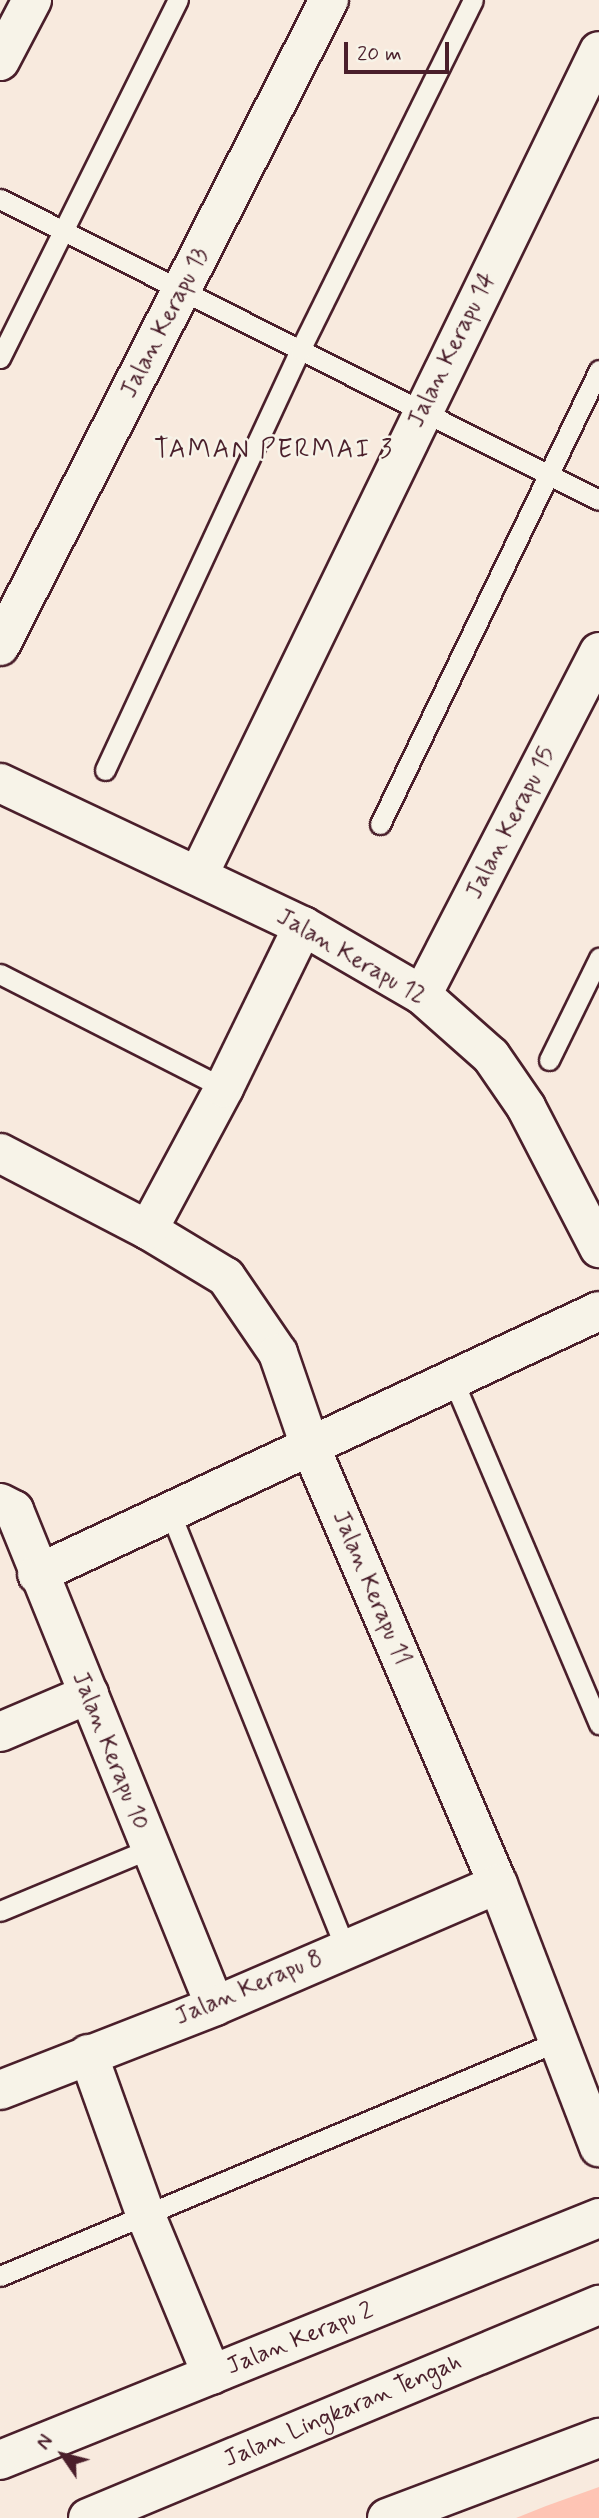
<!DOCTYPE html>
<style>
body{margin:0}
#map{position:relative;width:599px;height:2518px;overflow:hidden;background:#f8eade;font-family:Mynerve,sans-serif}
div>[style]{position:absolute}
.building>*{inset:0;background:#fec4b4}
.roads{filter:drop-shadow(2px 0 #4a1f2b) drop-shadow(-2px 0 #4a1f2b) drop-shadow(0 2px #4a1f2b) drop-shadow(0 -2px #4a1f2b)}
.lane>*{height:19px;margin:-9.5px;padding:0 9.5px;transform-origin:9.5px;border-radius:9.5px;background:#f7f3e8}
.street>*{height:38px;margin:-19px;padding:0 19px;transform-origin:19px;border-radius:19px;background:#f7f3e8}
.secondary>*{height:38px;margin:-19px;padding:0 19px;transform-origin:19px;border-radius:19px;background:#f7f3e8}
span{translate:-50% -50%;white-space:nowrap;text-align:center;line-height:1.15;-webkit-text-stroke:5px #f7f3e8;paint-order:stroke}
.street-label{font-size:24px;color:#4a1f2b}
.neighbourhood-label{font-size:26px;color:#4a1f2b;letter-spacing:2px}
.north{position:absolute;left:28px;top:2420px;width:70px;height:70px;-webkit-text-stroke:5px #f7f3e8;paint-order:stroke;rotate:305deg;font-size:19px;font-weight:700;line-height:28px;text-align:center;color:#4a1f2b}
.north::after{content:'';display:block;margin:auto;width:24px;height:32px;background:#4a1f2b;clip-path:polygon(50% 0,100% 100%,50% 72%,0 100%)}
.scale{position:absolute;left:344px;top:42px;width:105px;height:32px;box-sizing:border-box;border:4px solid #4a1f2b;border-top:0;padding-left:9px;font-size:21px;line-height:24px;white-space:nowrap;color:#4a1f2b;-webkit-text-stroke:5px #f7f3e8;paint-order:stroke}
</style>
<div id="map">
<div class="building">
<div style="clip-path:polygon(599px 2487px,599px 2518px,516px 2518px,546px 2506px)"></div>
</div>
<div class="roads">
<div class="lane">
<div style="left:0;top:199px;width:670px;rotate:26.68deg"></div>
<div style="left:0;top:358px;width:400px;rotate:-63.6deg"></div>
<div style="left:105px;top:770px;width:463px;rotate:-65.1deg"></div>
<div style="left:300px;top:350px;width:390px;rotate:-63.7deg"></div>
<div style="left:380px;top:824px;width:504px;rotate:-64.25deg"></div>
<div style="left:0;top:974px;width:251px;rotate:27deg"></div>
<div style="left:549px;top:1060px;width:114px;rotate:-63.9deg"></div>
<div style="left:453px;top:1380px;width:374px;rotate:67deg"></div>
<div style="left:170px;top:1512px;width:469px;rotate:68.1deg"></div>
<div style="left:0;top:1911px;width:161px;rotate:-22.6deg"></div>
<div style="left:0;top:2276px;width:603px;rotate:-22.82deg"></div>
</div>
<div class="street">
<div style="left:0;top:61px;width:69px;rotate:-62.3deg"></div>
<div style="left:0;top:646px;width:725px;rotate:-63.01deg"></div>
<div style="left:0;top:783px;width:335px;rotate:25.3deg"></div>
<div style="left:303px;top:926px;width:138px;rotate:30.1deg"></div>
<div style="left:422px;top:995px;width:92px;rotate:41.5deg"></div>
<div style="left:491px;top:1056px;width:62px;rotate:55.5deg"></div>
<div style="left:526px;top:1107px;width:159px;rotate:62.6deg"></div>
<div style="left:198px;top:876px;width:917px;rotate:-64.08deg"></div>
<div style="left:422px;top:995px;width:386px;rotate:-62.7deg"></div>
<div style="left:0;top:1153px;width:167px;rotate:27.5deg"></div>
<div style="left:148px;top:1230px;width:91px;rotate:31.1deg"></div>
<div style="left:226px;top:1277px;width:92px;rotate:55.6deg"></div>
<div style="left:278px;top:1353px;width:98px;rotate:71deg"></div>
<div style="left:310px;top:1446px;width:477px;rotate:66.8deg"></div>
<div style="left:498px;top:1884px;width:282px;rotate:69deg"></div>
<div style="left:148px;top:1230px;width:161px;rotate:-61.8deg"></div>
<div style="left:224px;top:1088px;width:180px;rotate:-64deg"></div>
<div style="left:0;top:1503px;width:16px;rotate:27deg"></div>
<div style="left:14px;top:1510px;width:535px;rotate:67.94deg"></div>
<div style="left:37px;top:1574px;width:620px;rotate:-25.08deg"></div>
<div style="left:0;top:1732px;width:97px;rotate:-23.1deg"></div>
<div style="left:88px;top:2054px;width:172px;rotate:70.3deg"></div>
<div style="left:146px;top:2216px;width:172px;rotate:67.5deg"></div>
<div style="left:0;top:2090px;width:231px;rotate:-21.3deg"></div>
<div style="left:215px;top:2006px;width:308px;rotate:-23.3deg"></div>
<div style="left:0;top:2460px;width:646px;rotate:-22deg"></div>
<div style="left:387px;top:2518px;width:227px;rotate:-20.7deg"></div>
</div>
<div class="secondary">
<div style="left:88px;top:2518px;width:554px;rotate:-22.63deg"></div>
</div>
</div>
<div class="street-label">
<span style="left:165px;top:323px;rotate:-63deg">Jalan Kerapu 13</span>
<span style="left:452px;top:350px;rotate:-64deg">Jalan Kerapu 14</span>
<span style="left:511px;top:823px;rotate:-63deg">Jalan Kerapu 15</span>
<span style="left:351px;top:957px;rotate:30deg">Jalan Kerapu 12</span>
<span style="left:371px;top:1588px;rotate:67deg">Jalan Kerapu 11</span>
<span style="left:110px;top:1751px;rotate:68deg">Jalan Kerapu 10</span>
<span style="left:249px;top:1988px;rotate:-23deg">Jalan Kerapu 8</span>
<span style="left:300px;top:2339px;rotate:-22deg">Jalan Kerapu 2</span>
<span style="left:343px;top:2411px;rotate:-23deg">Jalan Lingkaran Tengah</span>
</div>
<div class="neighbourhood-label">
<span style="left:274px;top:451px">TAMAN PERMAI 3</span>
</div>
<div class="north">N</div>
<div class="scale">20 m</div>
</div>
